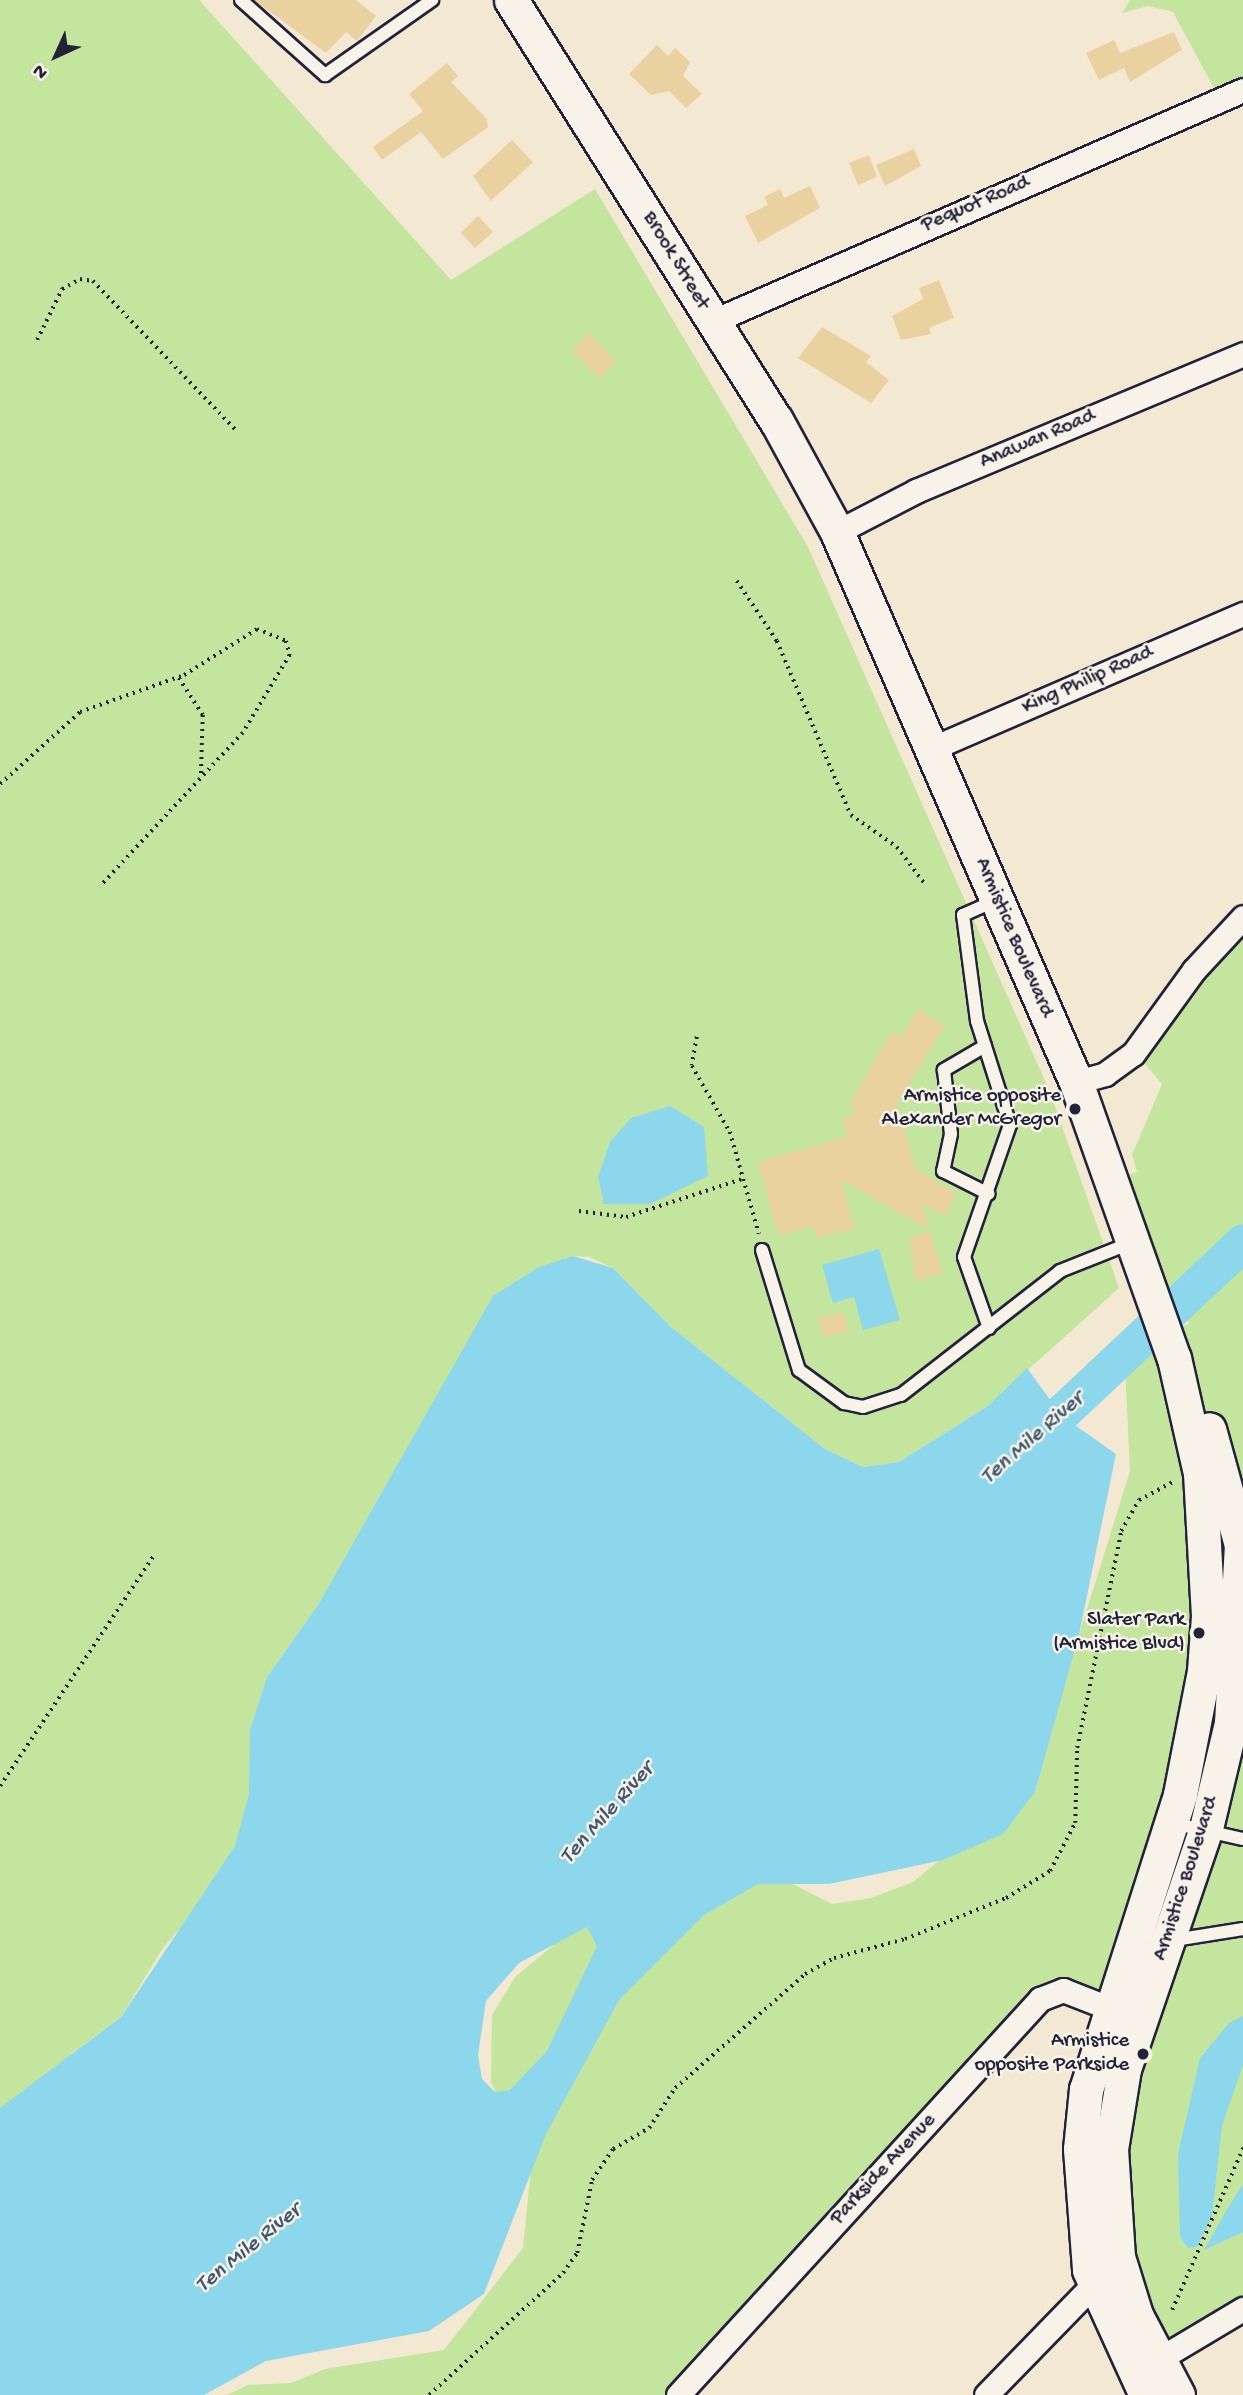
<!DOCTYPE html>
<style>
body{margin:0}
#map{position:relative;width:1243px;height:2395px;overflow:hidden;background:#f3e9d2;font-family:"Gochi Hand",sans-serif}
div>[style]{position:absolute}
.green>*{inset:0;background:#c4e59e}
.water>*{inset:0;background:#8dd7ed}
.river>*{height:37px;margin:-18.5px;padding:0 18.5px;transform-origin:18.5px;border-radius:18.5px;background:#8dd7ed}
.building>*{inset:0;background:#ead2a0}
.path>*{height:3.5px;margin-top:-1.75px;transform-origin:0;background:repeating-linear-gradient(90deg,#22223b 0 2px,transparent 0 7px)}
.roads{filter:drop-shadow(2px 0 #22223b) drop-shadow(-2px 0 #22223b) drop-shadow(0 2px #22223b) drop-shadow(0 -2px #22223b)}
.lane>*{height:12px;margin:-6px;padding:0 6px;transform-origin:6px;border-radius:6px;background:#f7f3e8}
.street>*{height:23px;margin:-11.5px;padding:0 11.5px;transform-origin:11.5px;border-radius:11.5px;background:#f7f3e8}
.secondary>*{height:33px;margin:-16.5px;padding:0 16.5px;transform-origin:16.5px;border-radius:16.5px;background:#f7f3e8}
.dots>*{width:19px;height:19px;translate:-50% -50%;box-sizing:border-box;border:4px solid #f7f3e8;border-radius:50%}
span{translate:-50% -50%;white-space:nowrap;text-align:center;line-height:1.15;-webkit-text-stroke:5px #f7f3e8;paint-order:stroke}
.street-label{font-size:21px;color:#22223b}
.poi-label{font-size:21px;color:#22223b}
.right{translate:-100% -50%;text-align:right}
.water-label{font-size:23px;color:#425870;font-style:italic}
.north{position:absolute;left:21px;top:21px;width:70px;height:70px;-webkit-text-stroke:5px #f7f3e8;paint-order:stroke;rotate:225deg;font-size:19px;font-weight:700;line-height:28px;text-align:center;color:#22223b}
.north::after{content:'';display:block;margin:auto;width:24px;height:32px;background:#22223b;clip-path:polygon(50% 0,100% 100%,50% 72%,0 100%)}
</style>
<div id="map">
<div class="green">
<div style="clip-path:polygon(0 0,199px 0,451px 280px,595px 189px,808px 547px,1050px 1092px,1119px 1288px,988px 1406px,899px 1462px,863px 1467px,825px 1449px,671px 1327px,613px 1268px,589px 1257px,573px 1256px,494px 1296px,318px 1605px,267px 1677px,250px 1729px,329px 1759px,163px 1948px,121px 2017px,71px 2054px,0 2124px)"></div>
<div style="clip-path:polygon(1130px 0,1243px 0,1243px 83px,1217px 94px,1173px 12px,1148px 6px,1122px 13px)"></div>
<div style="clip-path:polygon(1243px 917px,1243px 2304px,1166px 2349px,1136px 2291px,1122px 2161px,1146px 2034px,1052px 1994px,679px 2395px,227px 2395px,248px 2385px,291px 2383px,325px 2369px,444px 2350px,523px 2248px,531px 2167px,491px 2082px,492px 2015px,515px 1977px,580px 1923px,755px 1865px,832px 1904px,871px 1898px,913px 1882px,947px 1854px,993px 1835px,1037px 1787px,1044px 1708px,1077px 1641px,1130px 1471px,1125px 1367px,1144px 1339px,1189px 1324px,1177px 1288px,1153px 1291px,1115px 1180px,1137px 1172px,1132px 1155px,1162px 1084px,1139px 1057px)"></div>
</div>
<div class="water">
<div style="clip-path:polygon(670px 1106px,704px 1127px,708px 1176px,650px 1204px,604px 1204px,598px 1177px,610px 1142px,631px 1118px)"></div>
<div style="clip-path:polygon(879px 1249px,900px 1320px,863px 1330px,854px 1297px,833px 1303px,822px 1265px)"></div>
<div style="clip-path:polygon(evenodd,573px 1256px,613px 1268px,671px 1327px,825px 1449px,863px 1467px,899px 1462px,988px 1406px,1027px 1368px,1062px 1416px,1116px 1454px,1079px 1635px,1035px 1792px,1003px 1834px,943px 1860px,829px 1884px,758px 1884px,704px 1915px,619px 2000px,546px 2134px,484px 2294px,429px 2331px,266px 2361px,204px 2395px,0 2395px,0 2108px,121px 2017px,235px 1846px,249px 1794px,250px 1729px,267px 1677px,318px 1605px,493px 1296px,539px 1267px,573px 1256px,587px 1927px,597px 1946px,547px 2051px,510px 2090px,495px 2092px,482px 2079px,478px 2055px,486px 2001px,519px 1963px,587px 1927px)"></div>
<div style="clip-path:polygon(1243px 2016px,1243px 2065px,1222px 2126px,1212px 2216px,1197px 2247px,1188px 2248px,1180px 2237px,1178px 2154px,1200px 2058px,1229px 2023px)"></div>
<div style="clip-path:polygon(1243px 2184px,1243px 2232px,1204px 2250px,1226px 2211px)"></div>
</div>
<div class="river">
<div style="left:1025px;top:1447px;width:299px;rotate:-43.2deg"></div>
</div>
<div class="building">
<div style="clip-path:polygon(254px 0,356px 0,376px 16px,357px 41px,346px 32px,326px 53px)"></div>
<div style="clip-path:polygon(1174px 32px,1182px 50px,1130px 82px,1124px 68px,1099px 80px,1086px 53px,1114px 40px,1120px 53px)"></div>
<div style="clip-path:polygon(657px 45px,668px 56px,675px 48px,690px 62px,683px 76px,702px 94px,686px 108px,669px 91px,651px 95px,629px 74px)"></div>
<div style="clip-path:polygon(447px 63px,458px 76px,451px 82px,487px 119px,488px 127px,443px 159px,421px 132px,382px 160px,373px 147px,423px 111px,409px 94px)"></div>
<div style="clip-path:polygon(512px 140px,533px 162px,491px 201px,473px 176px)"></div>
<div style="clip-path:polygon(914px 149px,921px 166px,885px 186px,876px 165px)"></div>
<div style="clip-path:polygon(869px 155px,877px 177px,858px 185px,849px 163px)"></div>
<div style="clip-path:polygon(810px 186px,820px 208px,758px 243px,745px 216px,768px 205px,764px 197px,780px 189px,784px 198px)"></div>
<div style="clip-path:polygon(478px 216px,493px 232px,475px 248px,461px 233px)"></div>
<div style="clip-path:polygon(939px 280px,954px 318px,929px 328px,931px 334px,901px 340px,892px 316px,923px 299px,919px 288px)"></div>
<div style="clip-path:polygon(822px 327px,871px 356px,866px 362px,889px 380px,871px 403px,798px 358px)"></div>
<div style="clip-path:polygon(589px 333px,616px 362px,599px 378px,572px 350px)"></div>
<div style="clip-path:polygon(918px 1009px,945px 1025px,897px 1103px,916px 1170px,957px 1193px,945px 1216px,922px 1203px,929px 1229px,841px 1180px,854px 1228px,817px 1238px,814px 1226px,779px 1236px,758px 1162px,847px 1137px,842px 1117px,855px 1114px,851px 1102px,892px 1031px,902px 1037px)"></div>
<div style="clip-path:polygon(930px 1232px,942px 1273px,916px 1281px,909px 1238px)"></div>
<div style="clip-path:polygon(843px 1312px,848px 1331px,823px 1337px,818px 1318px)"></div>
</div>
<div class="path">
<div style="left:37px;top:340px;width:57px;rotate:-63.9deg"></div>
<div style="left:62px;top:289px;width:21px;rotate:-29deg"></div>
<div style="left:80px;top:279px;width:13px;rotate:9deg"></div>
<div style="left:93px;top:281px;width:208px;rotate:46.2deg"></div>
<div style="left:737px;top:581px;width:72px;rotate:56.3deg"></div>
<div style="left:777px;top:641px;width:189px;rotate:67deg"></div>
<div style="left:851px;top:815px;width:56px;rotate:34.8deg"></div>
<div style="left:897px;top:847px;width:46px;rotate:52.9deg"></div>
<div style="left:179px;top:678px;width:44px;rotate:57deg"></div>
<div style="left:203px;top:715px;width:63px;rotate:91.8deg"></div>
<div style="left:0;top:784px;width:108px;rotate:-42deg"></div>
<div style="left:80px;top:712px;width:110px;rotate:-19.6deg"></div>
<div style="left:184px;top:675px;width:86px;rotate:-32.2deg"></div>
<div style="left:257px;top:629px;width:31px;rotate:22deg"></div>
<div style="left:286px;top:641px;width:15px;rotate:74deg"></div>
<div style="left:290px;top:655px;width:91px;rotate:121.1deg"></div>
<div style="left:243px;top:733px;width:210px;rotate:132.9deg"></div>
<div style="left:697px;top:1037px;width:29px;rotate:100deg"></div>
<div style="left:692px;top:1066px;width:76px;rotate:60.1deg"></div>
<div style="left:730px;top:1132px;width:106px;rotate:74.1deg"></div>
<div style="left:579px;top:1211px;width:47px;rotate:7.3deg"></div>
<div style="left:626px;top:1217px;width:125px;rotate:-18.1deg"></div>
<div style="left:0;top:1786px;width:278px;rotate:-56.3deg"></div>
<div style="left:1172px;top:2310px;width:177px;rotate:-66.3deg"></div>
<div style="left:429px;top:2395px;width:181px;rotate:-42.3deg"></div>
<div style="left:563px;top:2273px;width:24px;rotate:-55deg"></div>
<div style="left:577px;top:2253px;width:75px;rotate:-78.4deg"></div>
<div style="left:592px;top:2180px;width:37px;rotate:-56deg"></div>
<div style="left:613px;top:2149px;width:42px;rotate:-30.3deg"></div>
<div style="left:649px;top:2128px;width:48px;rotate:-57deg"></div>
<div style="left:675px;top:2088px;width:173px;rotate:-41.2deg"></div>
<div style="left:805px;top:1974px;width:33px;rotate:-29deg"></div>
<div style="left:834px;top:1958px;width:73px;rotate:-15deg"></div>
<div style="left:905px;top:1939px;width:109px;rotate:-22.1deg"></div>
<div style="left:1006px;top:1898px;width:52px;rotate:-31.5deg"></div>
<div style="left:1050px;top:1871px;width:54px;rotate:-62.5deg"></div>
<div style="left:1075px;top:1823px;width:75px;rotate:-88.5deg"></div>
<div style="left:1077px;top:1748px;width:221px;rotate:-78.5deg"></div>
<div style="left:1121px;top:1531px;width:36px;rotate:-60deg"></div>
<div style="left:1139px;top:1500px;width:38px;rotate:-28deg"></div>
</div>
<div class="roads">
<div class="lane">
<div style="left:241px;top:0;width:113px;rotate:41.8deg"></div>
<div style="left:325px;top:75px;width:131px;rotate:-35deg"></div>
<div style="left:985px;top:1046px;width:48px;rotate:149.7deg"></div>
<div style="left:944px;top:1070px;width:64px;rotate:83.8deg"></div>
<div style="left:951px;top:1134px;width:38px;rotate:102deg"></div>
<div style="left:943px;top:1171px;width:51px;rotate:26.6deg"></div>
<div style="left:762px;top:1250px;width:126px;rotate:72.9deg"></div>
<div style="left:799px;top:1370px;width:56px;rotate:36.3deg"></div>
<div style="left:844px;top:1403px;width:19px;rotate:12deg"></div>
<div style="left:863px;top:1407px;width:40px;rotate:-18deg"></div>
<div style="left:901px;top:1395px;width:202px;rotate:-37.9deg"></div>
<div style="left:1060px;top:1271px;width:79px;rotate:-21.7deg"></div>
<div style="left:989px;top:1328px;width:75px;rotate:-109.4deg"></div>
<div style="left:964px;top:1257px;width:140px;rotate:-70.8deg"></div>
<div style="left:1010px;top:1125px;width:109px;rotate:-107.6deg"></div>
<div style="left:977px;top:1021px;width:107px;rotate:-97.5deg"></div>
<div style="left:963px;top:915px;width:36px;rotate:-24deg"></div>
<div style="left:1172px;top:1823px;width:73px;rotate:12.7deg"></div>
<div style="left:1168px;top:1941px;width:76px;rotate:-9.1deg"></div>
</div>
<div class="street">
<div style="left:711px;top:322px;width:580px;rotate:-23.56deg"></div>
<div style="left:837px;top:532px;width:89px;rotate:-27.4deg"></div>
<div style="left:916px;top:491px;width:355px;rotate:-22.7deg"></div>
<div style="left:933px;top:748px;width:338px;rotate:-23.4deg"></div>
<div style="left:1076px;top:1082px;width:30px;rotate:-15deg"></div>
<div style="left:1105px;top:1074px;width:34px;rotate:-36deg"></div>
<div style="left:1133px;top:1054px;width:104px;rotate:-54deg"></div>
<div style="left:1194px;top:970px;width:72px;rotate:-47.2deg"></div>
<div style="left:1159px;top:2359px;width:98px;rotate:-30.8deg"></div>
<div style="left:678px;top:2395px;width:537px;rotate:-47.57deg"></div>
<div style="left:1040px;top:1999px;width:25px;rotate:-21deg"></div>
<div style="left:1063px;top:1990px;width:49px;rotate:21.4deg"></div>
<div style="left:986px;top:2395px;width:155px;rotate:-45.8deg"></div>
</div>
<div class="secondary">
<div style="left:511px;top:0;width:497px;rotate:57.8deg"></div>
<div style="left:776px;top:420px;width:128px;rotate:61.4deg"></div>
<div style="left:837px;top:532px;width:600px;rotate:66.51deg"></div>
<div style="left:1076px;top:1082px;width:293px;rotate:70.5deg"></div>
<div style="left:1174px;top:1358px;width:118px;rotate:77.3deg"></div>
<div style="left:1200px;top:1473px;width:143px;rotate:86.8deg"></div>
<div style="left:1208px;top:1616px;width:55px;rotate:94.2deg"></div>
<div style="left:1204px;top:1671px;width:126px;rotate:101deg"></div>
<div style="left:1180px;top:1795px;width:309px;rotate:107.7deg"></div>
<div style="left:1086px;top:2089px;width:60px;rotate:95.7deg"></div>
<div style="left:1080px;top:2149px;width:121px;rotate:85.7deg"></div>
<div style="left:1089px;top:2270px;width:137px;rotate:65.5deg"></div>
<div style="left:1178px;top:2395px;width:90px;rotate:-117.7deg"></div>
<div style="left:1136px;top:2315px;width:61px;rotate:-107.2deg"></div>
<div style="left:1118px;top:2257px;width:108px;rotate:-93.7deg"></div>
<div style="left:1111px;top:2149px;width:81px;rotate:-80.8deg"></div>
<div style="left:1124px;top:2069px;width:255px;rotate:-71.2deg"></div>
<div style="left:1206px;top:1828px;width:108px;rotate:-76.6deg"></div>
<div style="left:1231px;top:1723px;width:178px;rotate:-86.8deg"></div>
<div style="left:1241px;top:1545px;width:120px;rotate:-105.4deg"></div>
</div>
</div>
<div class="dots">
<div style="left:1075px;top:1109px;background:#22223b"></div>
<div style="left:1199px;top:1633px;background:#22223b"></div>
<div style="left:1143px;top:2054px;background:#22223b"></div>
</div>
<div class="street-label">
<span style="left:976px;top:205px;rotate:-23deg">Pequot Road</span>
<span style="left:675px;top:261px;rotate:59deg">Brook Street</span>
<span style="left:1038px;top:440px;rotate:-23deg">Anawan Road</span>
<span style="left:1088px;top:681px;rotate:-24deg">King Philip Road</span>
<span style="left:1013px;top:938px;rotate:67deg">Armistice Boulevard</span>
<span style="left:1187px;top:1879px;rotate:-72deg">Armistice Boulevard</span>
<span style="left:884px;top:2170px;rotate:-47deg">Parkside Avenue</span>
</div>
<div class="poi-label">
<span class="right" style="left:1061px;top:1109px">Armistice opposite<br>Alexander McGregor</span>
<span class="right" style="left:1185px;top:1633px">Slater Park<br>(Armistice Blvd)</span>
<span class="right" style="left:1129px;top:2054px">Armistice<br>opposite Parkside</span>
</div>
<div class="water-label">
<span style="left:1033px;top:1439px;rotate:-41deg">Ten Mile River</span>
<span style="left:608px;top:1814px;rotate:-48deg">Ten Mile River</span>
<span style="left:249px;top:2249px;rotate:-39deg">Ten Mile River</span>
</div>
<div class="north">N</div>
</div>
